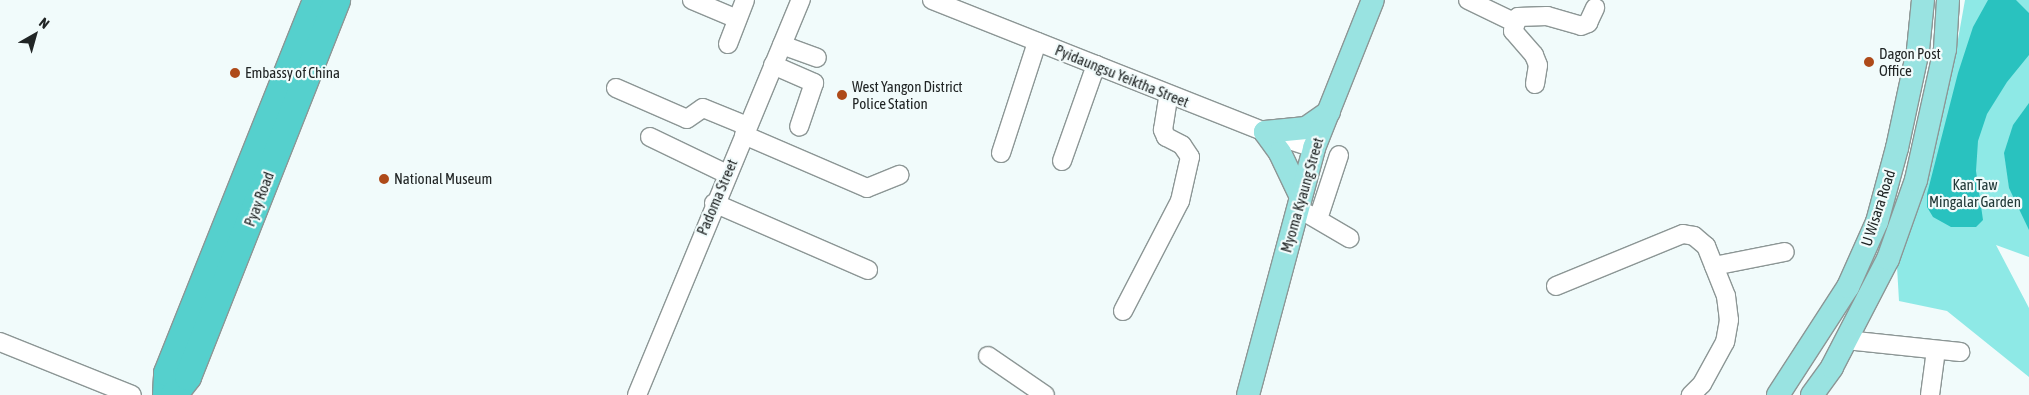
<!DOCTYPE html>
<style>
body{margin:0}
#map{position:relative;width:2029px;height:395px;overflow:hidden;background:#f1fbfb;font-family:"Asap Condensed",sans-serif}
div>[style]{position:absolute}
.green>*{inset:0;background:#8ee9e6}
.water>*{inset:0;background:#29c2bf}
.roads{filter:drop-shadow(1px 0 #8c9695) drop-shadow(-1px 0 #8c9695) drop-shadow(0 1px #8c9695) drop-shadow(0 -1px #8c9695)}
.minor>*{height:18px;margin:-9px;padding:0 9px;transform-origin:9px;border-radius:9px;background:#fff}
.major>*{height:22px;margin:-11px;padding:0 11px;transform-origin:11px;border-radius:11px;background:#99e3e1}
.highway>*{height:26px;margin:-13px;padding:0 13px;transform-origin:13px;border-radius:13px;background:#55d0cd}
.dots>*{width:14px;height:14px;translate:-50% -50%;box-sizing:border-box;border:2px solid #f1fbfb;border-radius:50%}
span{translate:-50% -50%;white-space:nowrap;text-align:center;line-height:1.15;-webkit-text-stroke:4.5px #f1fbfb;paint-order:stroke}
.poi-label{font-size:15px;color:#212525}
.left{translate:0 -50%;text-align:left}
.street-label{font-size:15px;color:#212525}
.park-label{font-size:15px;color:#213938}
.north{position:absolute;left:10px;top:10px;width:50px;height:50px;-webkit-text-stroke:4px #f1fbfb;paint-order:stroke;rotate:38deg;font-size:14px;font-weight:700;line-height:20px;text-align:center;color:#212525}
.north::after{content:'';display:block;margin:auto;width:18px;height:22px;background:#212525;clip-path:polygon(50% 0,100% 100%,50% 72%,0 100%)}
</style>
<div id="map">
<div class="green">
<div style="clip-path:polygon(1965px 0,2029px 0,2029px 257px,1996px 245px,2029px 308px,2029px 377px,1947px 311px,1899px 301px,1896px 249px,1928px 165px,1955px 56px)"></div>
</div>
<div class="water">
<div style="clip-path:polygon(1988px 0,2016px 0,2029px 13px,2029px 55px,2007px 82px,1987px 114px,1978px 141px,1976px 171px,1983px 220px,1976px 227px,1951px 227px,1933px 217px,1927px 207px,1927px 194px,1958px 73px,1973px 27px)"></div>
<div style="clip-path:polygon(2029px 103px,2029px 230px,2009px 188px,2004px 153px,2013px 125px)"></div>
</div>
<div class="roads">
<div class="minor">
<div style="left:692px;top:0;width:49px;rotate:22.9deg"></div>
<div style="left:932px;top:0;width:358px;rotate:21.6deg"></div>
<div style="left:1265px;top:132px;width:52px;rotate:18.1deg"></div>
<div style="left:1468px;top:0;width:51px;rotate:25.6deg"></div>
<div style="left:728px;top:44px;width:47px;rotate:-68.9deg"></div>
<div style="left:782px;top:45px;width:37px;rotate:20deg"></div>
<div style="left:773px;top:65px;width:45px;rotate:23.7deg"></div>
<div style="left:814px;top:83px;width:46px;rotate:108.8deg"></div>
<div style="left:1535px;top:84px;width:19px;rotate:-81deg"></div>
<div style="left:1538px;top:65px;width:11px;rotate:-112deg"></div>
<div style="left:1534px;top:55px;width:32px;rotate:-131deg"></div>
<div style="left:1513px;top:31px;width:15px;rotate:-70deg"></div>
<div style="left:1518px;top:17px;width:29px;rotate:-2deg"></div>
<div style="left:1547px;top:16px;width:35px;rotate:16deg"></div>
<div style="left:1581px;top:26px;width:8px;rotate:-23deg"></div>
<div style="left:1588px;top:23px;width:17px;rotate:-65deg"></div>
<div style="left:616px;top:88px;width:77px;rotate:23.6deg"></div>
<div style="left:687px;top:119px;width:19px;rotate:-35deg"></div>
<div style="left:703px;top:108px;width:48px;rotate:22.2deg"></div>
<div style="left:744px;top:135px;width:134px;rotate:23.3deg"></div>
<div style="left:867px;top:188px;width:35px;rotate:-22deg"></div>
<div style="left:650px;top:137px;width:85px;rotate:25.7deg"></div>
<div style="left:1001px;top:153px;width:117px;rotate:-72deg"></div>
<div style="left:1062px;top:161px;width:102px;rotate:-70.5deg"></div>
<div style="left:714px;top:203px;width:168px;rotate:23.5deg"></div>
<div style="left:1308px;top:214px;width:48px;rotate:30.3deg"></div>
<div style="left:1318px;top:219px;width:67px;rotate:-71.8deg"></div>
<div style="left:1714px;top:266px;width:72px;rotate:-11.2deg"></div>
<div style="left:1556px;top:286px;width:137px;rotate:-22.3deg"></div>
<div style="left:1683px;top:234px;width:11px;rotate:10deg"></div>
<div style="left:1694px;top:236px;width:16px;rotate:40deg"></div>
<div style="left:1706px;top:246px;width:54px;rotate:68.2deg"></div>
<div style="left:1726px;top:296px;width:24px;rotate:83deg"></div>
<div style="left:1729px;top:320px;width:22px;rotate:100deg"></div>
<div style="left:1725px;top:342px;width:48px;rotate:118.7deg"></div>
<div style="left:1702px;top:384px;width:16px;rotate:135deg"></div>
<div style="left:1123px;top:311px;width:124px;rotate:-62.6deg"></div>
<div style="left:1180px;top:201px;width:45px;rotate:-77.2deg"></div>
<div style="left:1190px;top:157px;width:14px;rotate:-124deg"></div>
<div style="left:1182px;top:145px;width:18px;rotate:-153deg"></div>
<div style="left:1166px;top:137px;width:8px;rotate:-113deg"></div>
<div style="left:1163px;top:130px;width:36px;rotate:-81deg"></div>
<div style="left:1846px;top:340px;width:115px;rotate:6deg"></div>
<div style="left:0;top:342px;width:142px;rotate:21.9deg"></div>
<div style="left:988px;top:356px;width:69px;rotate:34.4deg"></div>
<div style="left:637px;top:395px;width:428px;rotate:-67.5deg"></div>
<div style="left:1930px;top:395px;width:45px;rotate:-82.4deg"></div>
</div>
<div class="major">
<div style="left:1265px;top:132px;width:26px;rotate:54deg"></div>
<div style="left:1280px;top:153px;width:47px;rotate:64.5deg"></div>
<div style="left:1265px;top:132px;width:41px;rotate:-5.6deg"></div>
<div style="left:1306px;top:128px;width:28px;rotate:-35deg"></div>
<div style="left:1248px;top:395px;width:256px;rotate:-75deg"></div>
<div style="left:1314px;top:148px;width:159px;rotate:-68.3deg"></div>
<div style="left:1778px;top:395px;width:129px;rotate:-57.1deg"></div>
<div style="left:1848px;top:287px;width:71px;rotate:-66deg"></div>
<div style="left:1877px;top:222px;width:77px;rotate:-74.9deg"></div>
<div style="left:1897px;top:148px;width:100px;rotate:-77.9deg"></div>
<div style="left:1918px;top:50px;width:50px;rotate:-84.3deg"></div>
<div style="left:1812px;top:395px;width:34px;rotate:-54deg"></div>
<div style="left:1832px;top:367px;width:122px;rotate:-62.6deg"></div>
<div style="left:1888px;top:259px;width:84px;rotate:-70.5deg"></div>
<div style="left:1916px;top:180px;width:134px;rotate:-77.5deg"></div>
<div style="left:1945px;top:49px;width:49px;rotate:-86.5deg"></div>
</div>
<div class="highway">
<div style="left:166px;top:395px;width:22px;rotate:-87deg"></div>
<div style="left:167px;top:373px;width:402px;rotate:-68.2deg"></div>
<div style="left:174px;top:395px;width:23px;rotate:-52deg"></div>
<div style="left:188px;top:377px;width:405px;rotate:-68.4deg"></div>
</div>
</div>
<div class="dots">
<div style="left:1869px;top:62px;background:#ae4a19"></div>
<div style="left:235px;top:73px;background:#ae4a19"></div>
<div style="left:842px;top:95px;background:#ae4a19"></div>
<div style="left:384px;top:179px;background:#ae4a19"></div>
</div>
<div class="poi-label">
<span class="left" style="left:1879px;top:62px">Dagon Post<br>Office</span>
<span class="left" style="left:245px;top:73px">Embassy of China</span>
<span class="left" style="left:852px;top:95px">West Yangon District<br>Police Station</span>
<span class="left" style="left:394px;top:179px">National Museum</span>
</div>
<div class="street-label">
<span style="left:1122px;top:76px;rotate:22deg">Pyidaungsu Yeiktha Street</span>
<span style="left:1302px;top:195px;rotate:-74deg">Myoma Kyaung Street</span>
<span style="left:717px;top:197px;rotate:-67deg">Padoma Street</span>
<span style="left:259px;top:199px;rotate:-69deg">Pyay Road</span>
<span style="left:1878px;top:208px;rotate:-72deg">U Wisara Road</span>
</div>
<div class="park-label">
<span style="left:1975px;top:193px">Kan Taw<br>Mingalar Garden</span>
</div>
<div class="north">N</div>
</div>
